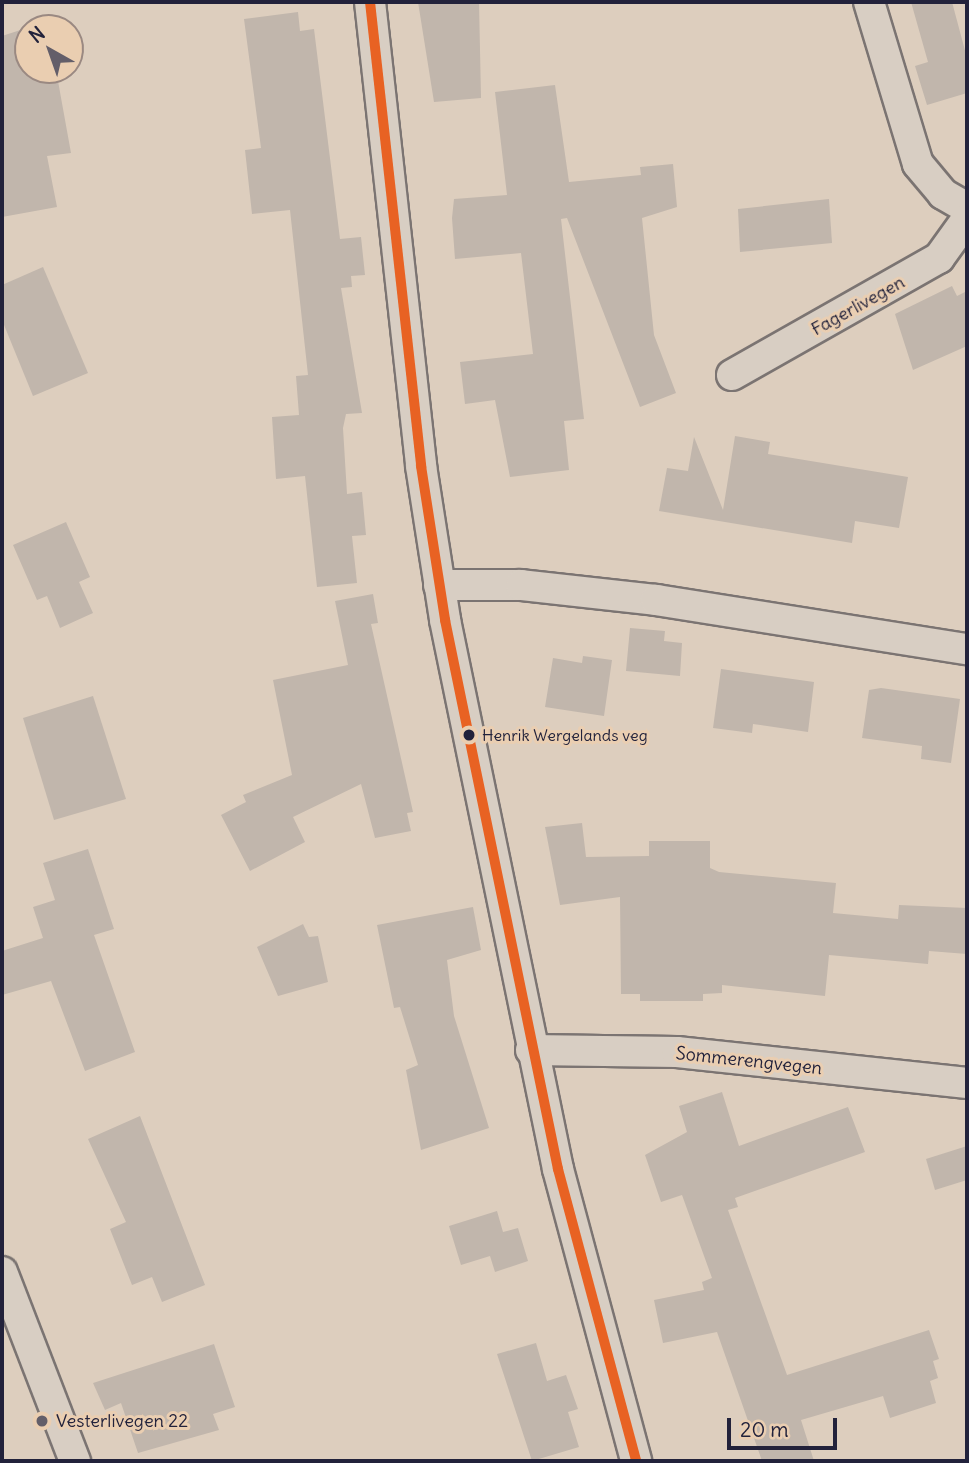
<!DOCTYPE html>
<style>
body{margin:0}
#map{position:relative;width:969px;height:1463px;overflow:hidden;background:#ddcebe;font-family:Delius,sans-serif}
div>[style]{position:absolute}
.building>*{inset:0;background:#c1b6ac}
.roads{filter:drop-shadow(2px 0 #7b7472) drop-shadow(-2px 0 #7b7472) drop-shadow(0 2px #7b7472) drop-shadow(0 -2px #7b7472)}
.minor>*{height:30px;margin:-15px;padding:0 15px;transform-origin:15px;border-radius:15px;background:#d8cec3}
.bus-1>*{height:10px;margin:-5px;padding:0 5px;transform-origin:5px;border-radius:5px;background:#e86223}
.dots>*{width:19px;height:19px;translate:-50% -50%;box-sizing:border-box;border:4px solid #eaceb1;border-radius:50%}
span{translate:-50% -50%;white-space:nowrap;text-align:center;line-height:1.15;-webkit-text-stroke:6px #eaceb1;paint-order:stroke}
.bus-label{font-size:16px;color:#22223b}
.left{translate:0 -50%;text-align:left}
.street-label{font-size:18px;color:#22223b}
.poi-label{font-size:18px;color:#22223b}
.frame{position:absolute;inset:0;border:4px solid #22223b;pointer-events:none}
.north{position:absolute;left:14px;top:14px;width:70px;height:70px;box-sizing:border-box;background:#eaceb1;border:2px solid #9a8982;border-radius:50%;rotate:320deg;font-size:19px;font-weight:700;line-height:28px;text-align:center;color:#22223b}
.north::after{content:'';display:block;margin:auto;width:24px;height:32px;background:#635e69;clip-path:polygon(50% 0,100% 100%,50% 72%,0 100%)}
.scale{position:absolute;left:727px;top:1418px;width:110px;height:32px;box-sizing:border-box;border:4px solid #22223b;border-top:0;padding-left:9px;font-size:21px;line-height:24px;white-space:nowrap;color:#22223b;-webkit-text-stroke:5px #eaceb1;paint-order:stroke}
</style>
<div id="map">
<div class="building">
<div style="clip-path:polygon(418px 2px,479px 2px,481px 98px,434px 102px)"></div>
<div style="clip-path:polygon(911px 2px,952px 2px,967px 58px,967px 93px,927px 105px,915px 66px,928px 62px)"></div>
<div style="clip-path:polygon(298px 12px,300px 31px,314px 29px,340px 239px,361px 237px,365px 275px,351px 276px,352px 287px,341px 288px,362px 413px,346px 414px,343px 428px,347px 494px,362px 492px,366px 535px,352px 536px,357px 583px,317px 587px,305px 476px,276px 479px,272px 417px,299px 415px,296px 376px,308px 375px,290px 210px,252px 214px,245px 150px,261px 148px,244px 19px)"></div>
<div style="clip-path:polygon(42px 23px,44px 28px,28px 28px,28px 70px,56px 70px,71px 153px,47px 156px,57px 207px,2px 217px,2px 36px)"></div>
<div style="clip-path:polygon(555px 85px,569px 182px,641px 175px,640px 167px,673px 164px,677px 207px,642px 218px,654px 335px,676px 393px,640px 407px,567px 218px,561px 219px,584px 419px,564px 421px,569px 470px,510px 477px,495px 400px,465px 404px,460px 362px,533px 354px,521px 253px,455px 259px,452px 218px,454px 199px,507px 195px,495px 92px)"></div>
<div style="clip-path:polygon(829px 199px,832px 243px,740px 252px,738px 209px)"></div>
<div style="clip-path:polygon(43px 267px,88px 373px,33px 396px,2px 320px,2px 285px)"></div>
<div style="clip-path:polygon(952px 286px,957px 296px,967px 291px,967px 346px,913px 370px,895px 314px)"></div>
<div style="clip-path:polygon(735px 436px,770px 442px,768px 454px,908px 477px,899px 528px,855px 521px,852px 543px,659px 511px,667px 468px,688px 471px,694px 437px,723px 510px)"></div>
<div style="clip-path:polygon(66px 522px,90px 577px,79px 582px,93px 613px,60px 628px,47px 596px,37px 600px,13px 545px)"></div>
<div style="clip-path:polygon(373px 594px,378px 623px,371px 624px,413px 812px,407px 813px,411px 831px,375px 838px,361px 784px,293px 817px,305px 842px,250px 871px,221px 815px,246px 802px,243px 795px,292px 775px,273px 680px,348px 665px,335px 601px)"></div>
<div style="clip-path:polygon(630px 628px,665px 631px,664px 641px,682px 643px,680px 676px,626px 671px)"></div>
<div style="clip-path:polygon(583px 656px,612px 660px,604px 716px,545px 707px,553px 658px,582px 663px)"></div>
<div style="clip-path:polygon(721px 669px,814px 682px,808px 732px,753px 724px,752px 733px,713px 728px)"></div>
<div style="clip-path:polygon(881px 688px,960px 699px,951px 763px,921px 759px,922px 746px,862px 738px,869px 690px)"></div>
<div style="clip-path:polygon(93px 696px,126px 799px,54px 820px,23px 718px)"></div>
<div style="clip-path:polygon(582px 823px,586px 857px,649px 856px,649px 841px,710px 841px,710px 868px,719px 872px,836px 883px,833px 913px,898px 919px,899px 905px,967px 908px,967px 954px,929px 951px,928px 964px,829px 955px,825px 996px,722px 985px,722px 993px,703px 994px,703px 1001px,640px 1001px,640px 994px,621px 994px,620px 897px,560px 905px,545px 827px)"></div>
<div style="clip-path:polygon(88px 849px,114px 929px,94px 935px,135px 1052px,85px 1071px,51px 981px,2px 995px,2px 951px,43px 938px,33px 907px,55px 900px,43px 863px)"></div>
<div style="clip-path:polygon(473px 907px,481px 950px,447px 960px,454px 1016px,489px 1128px,421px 1150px,406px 1070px,418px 1065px,400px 1007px,394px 1008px,377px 925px)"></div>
<div style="clip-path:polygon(303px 924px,309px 937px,318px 936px,328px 982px,278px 996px,257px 947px)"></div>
<div style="clip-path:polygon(722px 1092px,739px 1146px,848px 1107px,865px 1152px,735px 1198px,738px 1207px,728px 1210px,787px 1375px,929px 1330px,939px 1359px,933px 1361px,938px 1378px,930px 1381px,936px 1403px,890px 1418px,883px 1396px,801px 1420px,814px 1461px,762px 1461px,717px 1332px,663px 1343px,654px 1300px,704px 1290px,702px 1282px,712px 1278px,682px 1195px,661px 1202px,645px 1155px,687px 1132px,679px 1106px)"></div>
<div style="clip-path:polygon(140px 1116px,205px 1285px,162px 1302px,152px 1277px,132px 1285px,110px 1229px,126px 1222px,88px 1139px)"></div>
<div style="clip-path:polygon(967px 1146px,967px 1180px,935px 1190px,926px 1159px)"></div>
<div style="clip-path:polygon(497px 1211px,503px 1232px,518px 1228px,528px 1261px,495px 1272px,490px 1256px,461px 1265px,449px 1226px)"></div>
<div style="clip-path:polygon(536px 1343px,547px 1381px,566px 1375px,578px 1409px,568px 1412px,579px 1447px,532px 1461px,497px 1354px)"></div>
<div style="clip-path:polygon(214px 1344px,235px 1407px,213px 1414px,219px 1430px,138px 1453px,121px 1403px,105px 1410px,93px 1383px)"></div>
</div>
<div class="roads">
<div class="minor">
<div style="left:370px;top:2px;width:467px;rotate:83.7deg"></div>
<div style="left:421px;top:466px;width:156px;rotate:81.1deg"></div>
<div style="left:445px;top:620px;width:561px;rotate:78.37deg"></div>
<div style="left:558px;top:1169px;width:302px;rotate:75deg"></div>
<div style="left:869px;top:2px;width:169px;rotate:73.2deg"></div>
<div style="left:918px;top:164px;width:39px;rotate:50deg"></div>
<div style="left:943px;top:194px;width:28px;rotate:30deg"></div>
<div style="left:732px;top:375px;width:238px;rotate:-29.5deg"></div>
<div style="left:939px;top:258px;width:48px;rotate:-54.3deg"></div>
<div style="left:439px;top:585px;width:82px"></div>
<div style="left:521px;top:585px;width:136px;rotate:6.3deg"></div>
<div style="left:656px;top:600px;width:315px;rotate:9deg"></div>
<div style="left:531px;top:1050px;width:146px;rotate:0.8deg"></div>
<div style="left:677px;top:1052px;width:292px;rotate:6.1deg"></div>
<div style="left:2px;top:1272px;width:203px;rotate:68.9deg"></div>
</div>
</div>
<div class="bus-1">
<div style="left:370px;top:2px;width:467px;rotate:83.7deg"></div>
<div style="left:421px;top:466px;width:156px;rotate:81.1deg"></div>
<div style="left:445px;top:620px;width:561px;rotate:78.37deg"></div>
<div style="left:558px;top:1169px;width:302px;rotate:75deg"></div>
</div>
<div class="dots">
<div style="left:469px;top:735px;background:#22223b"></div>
<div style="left:42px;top:1421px;background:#635e69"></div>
</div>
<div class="bus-label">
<span class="left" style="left:482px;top:735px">Henrik Wergelands veg</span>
</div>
<div class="street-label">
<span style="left:858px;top:306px;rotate:-29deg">Fagerlivegen</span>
<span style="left:749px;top:1061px;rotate:6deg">Sommerengvegen</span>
</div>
<div class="poi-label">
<span class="left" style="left:56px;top:1421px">Vesterlivegen 22</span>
</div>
<div class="frame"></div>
<div class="north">N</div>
<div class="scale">20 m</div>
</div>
